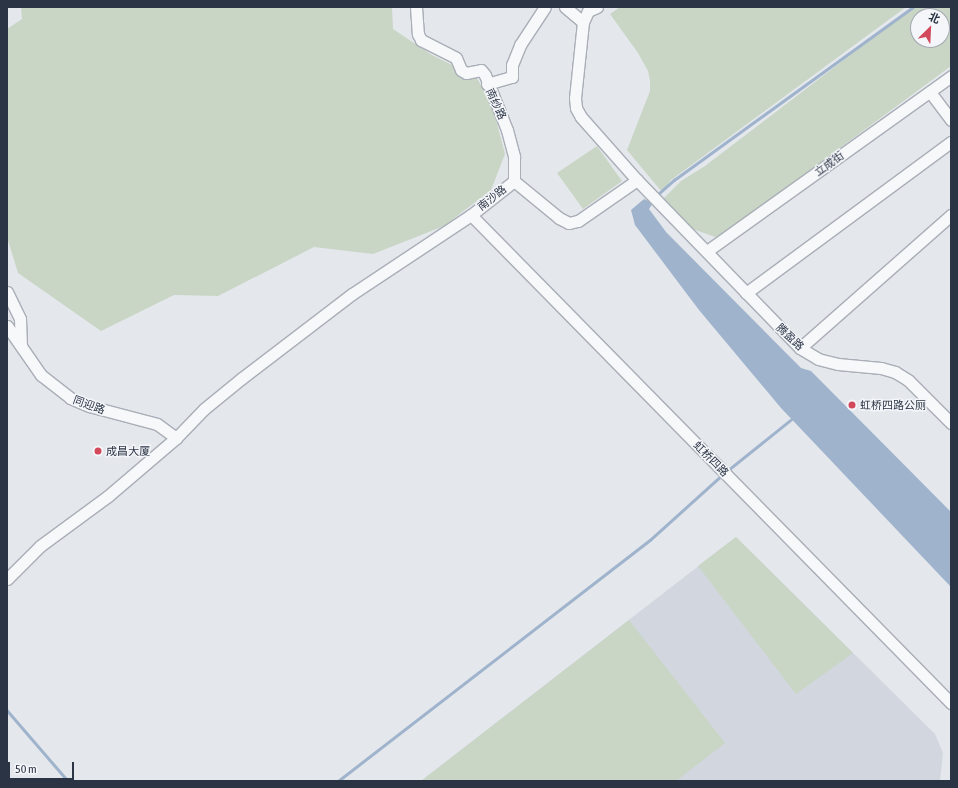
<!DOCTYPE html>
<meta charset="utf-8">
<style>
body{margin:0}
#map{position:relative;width:958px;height:788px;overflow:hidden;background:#e4e7ec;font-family:"Asap Condensed","Noto Sans SC",sans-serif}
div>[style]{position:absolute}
.built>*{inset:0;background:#d2d6de}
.green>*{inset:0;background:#c9d6c5}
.water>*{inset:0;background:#9fb4cc}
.stream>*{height:2.5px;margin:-1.25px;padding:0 1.25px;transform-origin:1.25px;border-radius:1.25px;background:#9fb4cc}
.roads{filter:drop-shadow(1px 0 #a9aeb7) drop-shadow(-1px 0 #a9aeb7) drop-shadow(0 1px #a9aeb7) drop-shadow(0 -1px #a9aeb7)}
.minor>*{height:11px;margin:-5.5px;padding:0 5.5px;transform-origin:5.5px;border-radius:5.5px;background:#f7f8fa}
.dots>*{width:11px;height:11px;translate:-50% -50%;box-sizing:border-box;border:2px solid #f4f6f9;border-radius:50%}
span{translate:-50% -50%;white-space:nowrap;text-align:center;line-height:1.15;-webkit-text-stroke:3px #f4f6f9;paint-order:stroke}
.street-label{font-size:11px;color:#2b3445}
.poi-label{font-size:11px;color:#2b3445}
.left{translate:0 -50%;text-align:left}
.frame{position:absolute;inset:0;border:8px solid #2b3445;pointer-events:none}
.north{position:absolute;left:910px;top:8px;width:40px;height:40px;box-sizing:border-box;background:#f4f6f9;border:1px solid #a4a8b1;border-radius:50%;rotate:24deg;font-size:11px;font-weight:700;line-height:16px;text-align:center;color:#2b3445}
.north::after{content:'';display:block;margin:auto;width:14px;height:18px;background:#d1495b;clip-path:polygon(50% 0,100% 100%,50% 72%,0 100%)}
.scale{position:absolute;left:8px;top:762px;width:66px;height:18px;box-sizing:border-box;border:2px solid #2b3445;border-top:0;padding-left:5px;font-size:12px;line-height:14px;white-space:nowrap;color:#2b3445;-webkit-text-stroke:3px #f4f6f9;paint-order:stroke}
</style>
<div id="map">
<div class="built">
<div style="clip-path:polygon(736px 537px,935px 734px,943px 753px,940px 781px,421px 781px)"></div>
</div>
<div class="green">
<div style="clip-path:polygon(21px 7px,392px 7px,393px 29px,432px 55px,476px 77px,491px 101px,505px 154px,491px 190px,444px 226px,373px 254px,314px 247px,218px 296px,174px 295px,101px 331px,18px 273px,7px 237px,7px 29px,22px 19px)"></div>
<div style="clip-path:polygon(620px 7px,906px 7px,671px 180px,662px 192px,627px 150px,650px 91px,650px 81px,648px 71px,638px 53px,610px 14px)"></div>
<div style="clip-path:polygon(evenodd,913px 7px,951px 7px,951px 66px,718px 238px,690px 228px,662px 200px,681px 181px,705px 166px,913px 7px,918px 16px,942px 16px,942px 40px,918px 40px,918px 16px)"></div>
<div style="clip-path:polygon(597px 146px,622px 181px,583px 209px,557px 173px)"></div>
<div style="clip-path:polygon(736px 537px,853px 653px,796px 694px,698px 566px)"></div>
<div style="clip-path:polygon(629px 620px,725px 743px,676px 781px,421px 781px)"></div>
</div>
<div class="water">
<div style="clip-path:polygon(644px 199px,653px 203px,649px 209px,666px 232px,801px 368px,811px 371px,951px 512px,951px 587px,781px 408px,699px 310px,635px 225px,631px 210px)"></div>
</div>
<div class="stream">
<div style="left:656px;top:196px;width:24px;rotate:-42deg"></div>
<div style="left:674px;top:180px;width:295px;rotate:-35.9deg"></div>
<div style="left:727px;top:471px;width:85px;rotate:-38.8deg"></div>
<div style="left:7px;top:710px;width:94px;rotate:49.3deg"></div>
<div style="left:338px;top:781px;width:394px;rotate:-37.7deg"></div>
<div style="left:650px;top:540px;width:97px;rotate:-42.1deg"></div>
</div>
<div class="roads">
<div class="minor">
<div style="left:416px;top:7px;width:27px;rotate:86deg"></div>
<div style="left:418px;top:34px;width:7px;rotate:63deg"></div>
<div style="left:421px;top:40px;width:39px;rotate:27deg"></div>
<div style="left:456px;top:58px;width:13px;rotate:67deg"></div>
<div style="left:461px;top:70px;width:6px;rotate:31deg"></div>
<div style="left:466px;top:73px;width:15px;rotate:-11deg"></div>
<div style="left:481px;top:70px;width:6px;rotate:51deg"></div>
<div style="left:485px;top:75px;width:59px;rotate:68.2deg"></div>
<div style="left:507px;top:130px;width:28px;rotate:75deg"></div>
<div style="left:514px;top:157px;width:24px;rotate:90deg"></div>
<div style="left:565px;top:7px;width:23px;rotate:40deg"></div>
<div style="left:597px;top:7px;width:10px;rotate:156deg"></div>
<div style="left:588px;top:11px;width:12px;rotate:114deg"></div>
<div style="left:583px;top:22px;width:76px;rotate:96deg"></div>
<div style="left:575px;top:98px;width:10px;rotate:84deg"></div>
<div style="left:576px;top:108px;width:10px;rotate:61deg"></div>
<div style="left:581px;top:117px;width:84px;rotate:48.4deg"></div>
<div style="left:637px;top:180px;width:234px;rotate:45.9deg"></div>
<div style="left:800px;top:348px;width:21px;rotate:31deg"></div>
<div style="left:818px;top:359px;width:21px;rotate:14deg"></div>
<div style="left:838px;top:364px;width:43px;rotate:5.3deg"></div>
<div style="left:881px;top:368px;width:15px;rotate:16deg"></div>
<div style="left:895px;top:372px;width:15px;rotate:32deg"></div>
<div style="left:908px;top:380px;width:61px;rotate:45deg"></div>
<div style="left:487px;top:84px;width:26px;rotate:-16deg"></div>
<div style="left:512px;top:77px;width:12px;rotate:-90deg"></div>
<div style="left:512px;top:65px;width:22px;rotate:-68deg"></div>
<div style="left:520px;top:45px;width:45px;rotate:-56.7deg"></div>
<div style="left:930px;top:92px;width:35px;rotate:53deg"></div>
<div style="left:514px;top:181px;width:58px;rotate:39.4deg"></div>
<div style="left:559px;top:218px;width:11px;rotate:27deg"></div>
<div style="left:569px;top:223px;width:9px;rotate:-13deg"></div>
<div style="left:578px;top:221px;width:72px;rotate:-34.8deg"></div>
<div style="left:471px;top:215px;width:685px;rotate:45.47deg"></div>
<div style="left:707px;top:251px;width:300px;rotate:-35.6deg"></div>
<div style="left:7px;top:292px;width:30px;rotate:64deg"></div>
<div style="left:20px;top:319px;width:25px;rotate:88deg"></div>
<div style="left:746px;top:293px;width:255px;rotate:-36.4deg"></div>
<div style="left:7px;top:326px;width:60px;rotate:55.2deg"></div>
<div style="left:41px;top:375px;width:37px;rotate:38deg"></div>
<div style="left:70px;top:398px;width:21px;rotate:23deg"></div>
<div style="left:89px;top:406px;width:70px;rotate:14.8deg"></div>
<div style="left:157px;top:424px;width:24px;rotate:36deg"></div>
<div style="left:800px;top:348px;width:201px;rotate:-41.4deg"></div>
<div style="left:7px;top:579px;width:47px;rotate:-45deg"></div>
<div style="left:40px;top:546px;width:84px;rotate:-36.3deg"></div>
<div style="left:108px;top:496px;width:89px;rotate:-40.5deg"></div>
<div style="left:176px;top:438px;width:40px;rotate:-46deg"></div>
<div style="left:204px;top:409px;width:49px;rotate:-39.2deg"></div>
<div style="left:242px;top:378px;width:138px;rotate:-37.4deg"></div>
<div style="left:352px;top:294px;width:143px;rotate:-33.6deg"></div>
<div style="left:471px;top:215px;width:55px;rotate:-38.3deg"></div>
</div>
</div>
<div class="dots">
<div style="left:852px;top:405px;background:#d1495b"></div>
<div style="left:98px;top:451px;background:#d1495b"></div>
</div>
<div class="street-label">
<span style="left:496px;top:104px;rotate:65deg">南纱路</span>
<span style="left:829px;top:164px;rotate:-36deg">立成街</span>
<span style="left:492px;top:198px;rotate:-38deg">南沙路</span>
<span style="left:790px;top:337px;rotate:43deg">腾盈路</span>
<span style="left:89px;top:405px;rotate:20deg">同迎路</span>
<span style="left:711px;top:459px;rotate:45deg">虹桥四路</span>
</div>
<div class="poi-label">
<span class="left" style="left:860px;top:405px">虹桥四路公厕</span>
<span class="left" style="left:106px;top:451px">成昌大厦</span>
</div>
<div class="frame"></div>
<div class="north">北</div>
<div class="scale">50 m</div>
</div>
